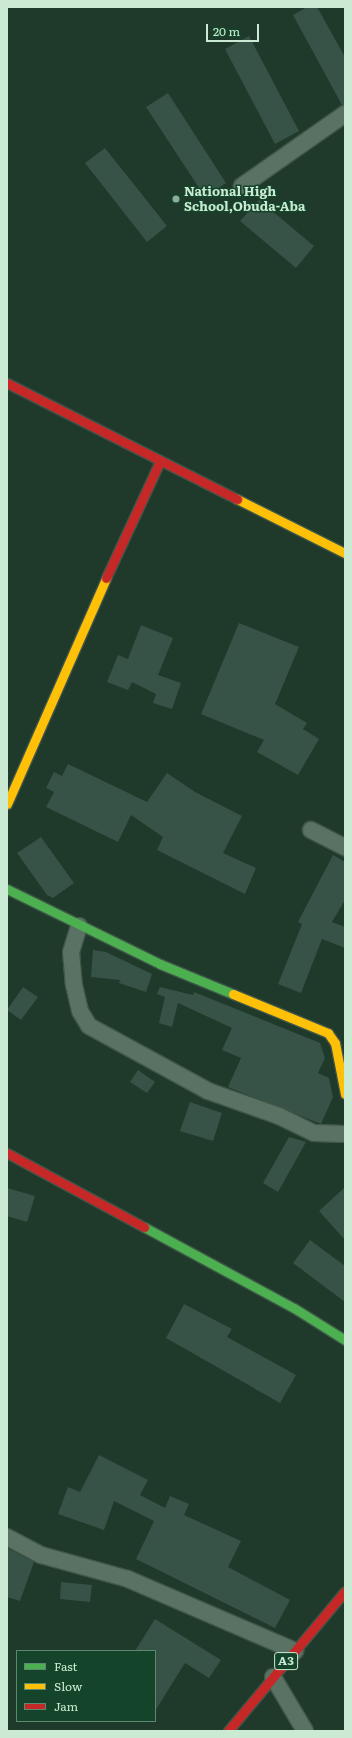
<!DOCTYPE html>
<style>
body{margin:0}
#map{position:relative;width:352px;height:1738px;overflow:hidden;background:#1f3a2b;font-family:Literata,serif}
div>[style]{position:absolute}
.building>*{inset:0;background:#375247}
.roads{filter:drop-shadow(1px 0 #3f5548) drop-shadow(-1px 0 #3f5548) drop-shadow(0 1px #3f5548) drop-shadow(0 -1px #3f5548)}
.street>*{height:16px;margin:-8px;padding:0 8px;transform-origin:8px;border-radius:8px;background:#5a7264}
.fast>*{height:9px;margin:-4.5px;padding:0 4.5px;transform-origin:4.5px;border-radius:4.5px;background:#4caf50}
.slow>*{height:9px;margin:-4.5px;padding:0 4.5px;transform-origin:4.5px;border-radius:4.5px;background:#ffc107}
.jam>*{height:9px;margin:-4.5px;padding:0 4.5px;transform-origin:4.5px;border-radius:4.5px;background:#c62828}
.dots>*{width:11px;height:11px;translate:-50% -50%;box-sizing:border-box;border:2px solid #14452a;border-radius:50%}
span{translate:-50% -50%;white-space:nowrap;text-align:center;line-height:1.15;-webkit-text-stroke:3px #14452a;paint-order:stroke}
.shield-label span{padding:1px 3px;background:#14452a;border:1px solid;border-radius:3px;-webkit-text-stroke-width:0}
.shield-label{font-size:12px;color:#cbead4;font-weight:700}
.poi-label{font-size:13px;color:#cbead4;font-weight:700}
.left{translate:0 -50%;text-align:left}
.frame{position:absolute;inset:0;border:8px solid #cbead4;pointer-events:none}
.legend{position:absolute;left:16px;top:1650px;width:140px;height:72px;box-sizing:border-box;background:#14452a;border:1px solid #5d876e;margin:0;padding:5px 7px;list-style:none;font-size:12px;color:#cbead4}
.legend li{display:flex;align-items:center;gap:8px;height:20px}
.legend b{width:20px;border:1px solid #5d876e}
.scale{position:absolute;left:206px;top:24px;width:53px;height:18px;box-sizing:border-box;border:2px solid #cbead4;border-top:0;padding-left:5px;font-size:12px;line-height:14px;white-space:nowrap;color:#cbead4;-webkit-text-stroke:3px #14452a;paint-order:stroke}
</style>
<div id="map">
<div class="building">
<div style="clip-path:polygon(307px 7px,317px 7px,345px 57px,345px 105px,342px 105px,293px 15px)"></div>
<div style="clip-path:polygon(249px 36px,299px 131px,275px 144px,225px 49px)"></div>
<div style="clip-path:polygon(168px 93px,226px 183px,205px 197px,146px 107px)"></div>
<div style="clip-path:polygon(105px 148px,167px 226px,147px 242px,85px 163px)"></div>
<div style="clip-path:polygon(259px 200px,314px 246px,296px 268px,240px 221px)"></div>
<div style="clip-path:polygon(239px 623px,299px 647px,275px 704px,307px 723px,303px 729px,319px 739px,298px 775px,257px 752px,264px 740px,201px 714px)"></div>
<div style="clip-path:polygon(141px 625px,173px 638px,158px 675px,181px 683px,172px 709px,153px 703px,156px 694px,132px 682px,128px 690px,107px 682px,118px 655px,128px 659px)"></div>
<div style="clip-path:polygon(68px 764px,147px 802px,167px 773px,195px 792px,242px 816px,223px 853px,256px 868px,245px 894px,157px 850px,163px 837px,131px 815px,118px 842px,46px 807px,54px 792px,46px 788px,54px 772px,62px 776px)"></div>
<div style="clip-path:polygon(41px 837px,74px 883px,53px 898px,47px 895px,17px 853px)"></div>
<div style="clip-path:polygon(333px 855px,345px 862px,345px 900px,332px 922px,345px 927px,345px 948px,322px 939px,301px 993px,278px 984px,302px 924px,298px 922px)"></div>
<div style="clip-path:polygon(93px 950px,106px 952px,152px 974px,146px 992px,119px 983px,120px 980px,91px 977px)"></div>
<div style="clip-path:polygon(23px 987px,38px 997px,21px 1020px,7px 1010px)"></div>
<div style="clip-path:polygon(160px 987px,193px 995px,194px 992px,320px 1043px,325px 1058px,318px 1073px,329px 1078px,333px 1097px,321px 1124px,228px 1087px,241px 1058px,222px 1050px,232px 1028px,178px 1003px,172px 1027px,159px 1023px,165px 997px,157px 994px)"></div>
<div style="clip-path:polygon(138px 1070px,155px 1082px,147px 1093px,130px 1082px)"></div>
<div style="clip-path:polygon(190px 1102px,222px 1113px,213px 1141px,180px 1131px)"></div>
<div style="clip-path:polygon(289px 1137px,306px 1142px,278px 1192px,263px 1183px)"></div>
<div style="clip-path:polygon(345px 1187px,345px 1240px,319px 1211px)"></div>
<div style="clip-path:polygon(7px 1188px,35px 1196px,27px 1222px,7px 1216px)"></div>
<div style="clip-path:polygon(310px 1240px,345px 1266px,345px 1302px,293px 1263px)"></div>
<div style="clip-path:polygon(184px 1304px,232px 1329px,227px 1337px,296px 1375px,280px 1403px,166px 1338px)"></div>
<div style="clip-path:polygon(99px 1455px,148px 1480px,140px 1495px,165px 1508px,170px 1496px,189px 1504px,184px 1515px,241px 1541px,228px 1567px,290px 1600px,275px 1628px,136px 1559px,154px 1521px,114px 1501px,104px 1530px,58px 1514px,68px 1487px,80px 1492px)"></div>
<div style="clip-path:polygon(7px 1548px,34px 1562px,20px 1601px,7px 1597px)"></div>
<div style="clip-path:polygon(61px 1582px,92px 1585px,90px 1602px,60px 1599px)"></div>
<div style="clip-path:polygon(155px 1619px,221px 1660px,209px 1678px,185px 1663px,155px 1711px,155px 1651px,135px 1651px)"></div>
</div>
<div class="roads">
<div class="street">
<div style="left:242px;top:186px;width:126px;rotate:-35deg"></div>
<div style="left:311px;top:830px;width:38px;rotate:27deg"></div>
<div style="left:79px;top:926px;width:27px;rotate:107deg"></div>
<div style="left:71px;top:952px;width:33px;rotate:85deg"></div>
<div style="left:74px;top:985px;width:27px;rotate:77deg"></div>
<div style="left:80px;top:1011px;width:17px;rotate:59deg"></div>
<div style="left:89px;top:1026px;width:136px;rotate:28.6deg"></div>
<div style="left:208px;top:1091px;width:75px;rotate:19.4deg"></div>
<div style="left:279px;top:1116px;width:39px;rotate:26deg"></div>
<div style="left:314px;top:1133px;width:31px;rotate:2deg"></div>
<div style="left:7px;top:1537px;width:38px;rotate:28deg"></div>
<div style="left:41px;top:1555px;width:90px;rotate:15.4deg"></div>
<div style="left:128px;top:1579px;width:182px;rotate:23.3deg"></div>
<div style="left:273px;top:1677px;width:63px;rotate:59.3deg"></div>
</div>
<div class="fast">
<div style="left:7px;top:889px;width:170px;rotate:26.1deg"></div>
<div style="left:160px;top:964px;width:79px;rotate:22.3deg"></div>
<div style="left:144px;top:1227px;width:170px;rotate:28.4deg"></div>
<div style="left:294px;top:1308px;width:60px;rotate:32.1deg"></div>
</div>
<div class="slow">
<div style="left:237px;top:499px;width:121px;rotate:26.6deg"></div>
<div style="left:7px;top:804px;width:247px;rotate:-66.3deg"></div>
<div style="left:233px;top:994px;width:103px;rotate:22.3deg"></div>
<div style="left:328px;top:1033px;width:12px;rotate:55deg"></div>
<div style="left:335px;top:1043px;width:52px;rotate:78.9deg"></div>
</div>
<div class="jam">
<div style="left:7px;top:383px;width:258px;rotate:26.8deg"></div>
<div style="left:106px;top:578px;width:129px;rotate:-65.2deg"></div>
<div style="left:7px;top:1153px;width:156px;rotate:28.4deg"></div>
<div style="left:228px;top:1731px;width:182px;rotate:-50.1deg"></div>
</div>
</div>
<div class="dots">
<div style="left:176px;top:199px;background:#8fac99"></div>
</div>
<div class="shield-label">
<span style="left:286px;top:1661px">A3</span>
</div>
<div class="poi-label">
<span class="left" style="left:184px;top:199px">National High<br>School,Obuda-Aba</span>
</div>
<div class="frame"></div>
<ul class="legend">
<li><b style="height:5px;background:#4caf50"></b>Fast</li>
<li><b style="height:5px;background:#ffc107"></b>Slow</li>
<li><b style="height:5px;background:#c62828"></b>Jam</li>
</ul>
<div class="scale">20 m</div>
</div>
